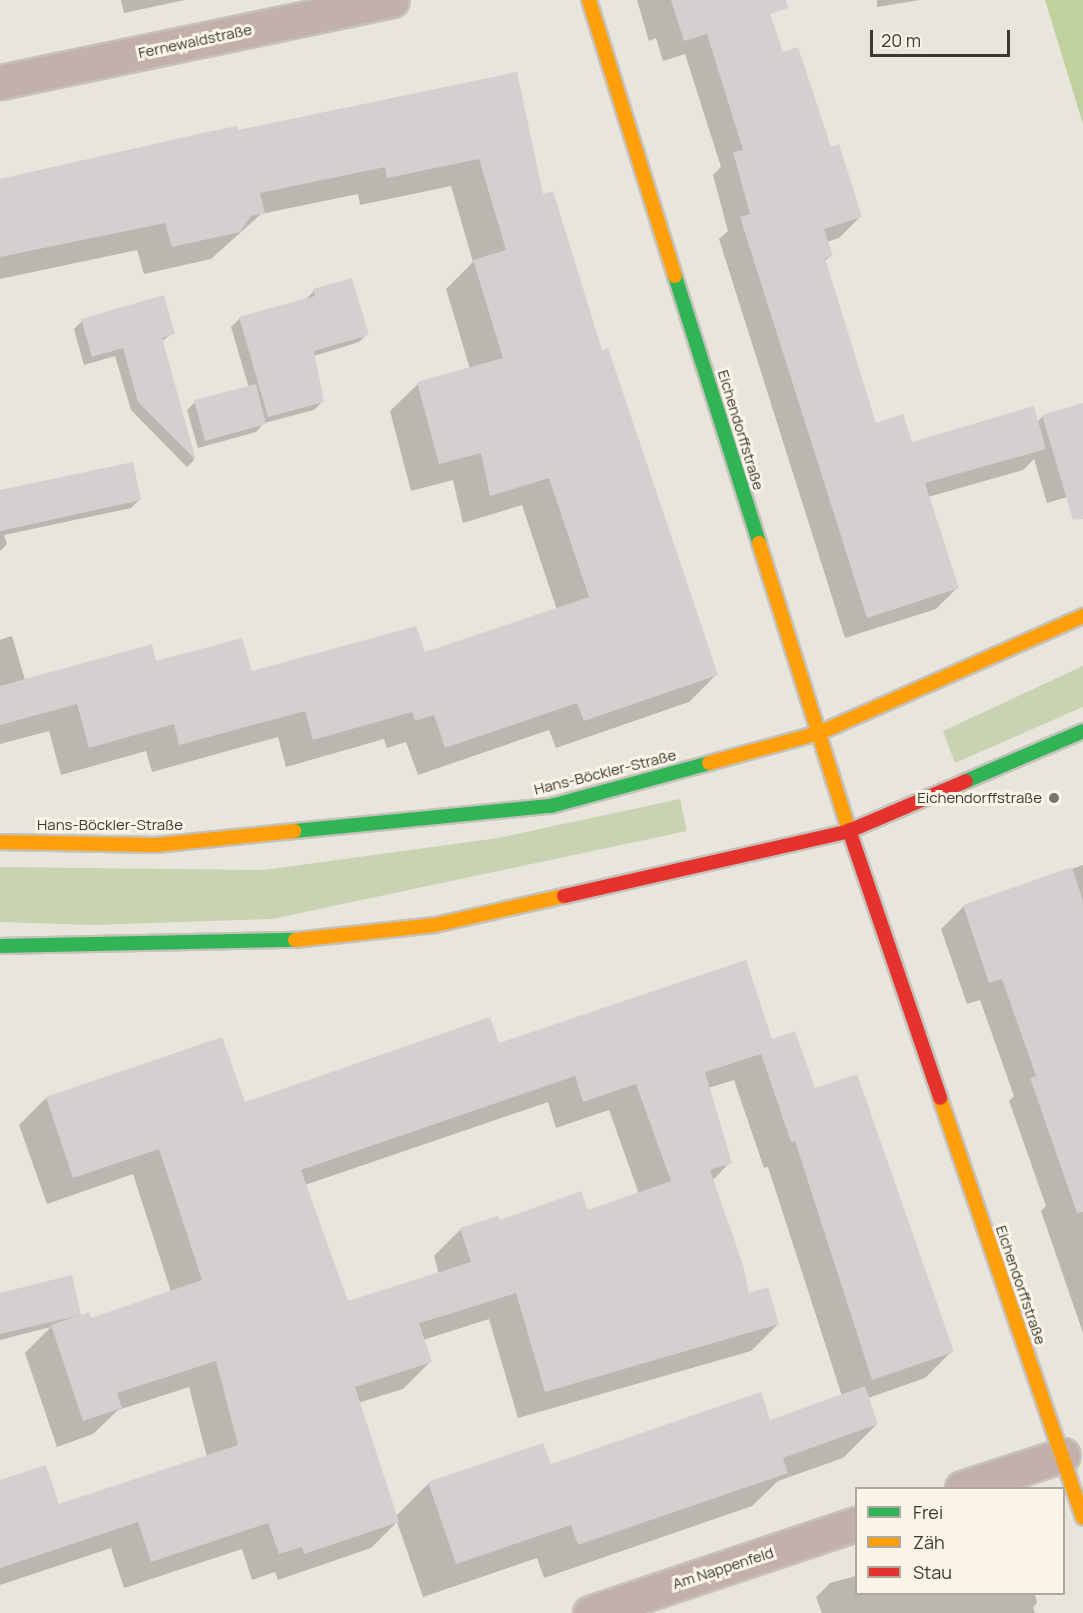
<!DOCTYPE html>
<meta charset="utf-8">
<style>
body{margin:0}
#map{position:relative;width:1083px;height:1613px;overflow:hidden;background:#e8e5dd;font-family:Manrope,sans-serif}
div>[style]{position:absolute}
.green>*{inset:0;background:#c9d3b2}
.forest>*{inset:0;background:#c1d19d}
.shadow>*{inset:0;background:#0003}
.building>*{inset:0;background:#d3d0cf}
.roads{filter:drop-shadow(2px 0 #c5c2bc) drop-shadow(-2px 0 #c5c2bc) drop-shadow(0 2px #c5c2bc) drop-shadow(0 -2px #c5c2bc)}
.street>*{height:33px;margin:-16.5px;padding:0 16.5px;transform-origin:16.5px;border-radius:16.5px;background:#c4b0aa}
.fast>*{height:14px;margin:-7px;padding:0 7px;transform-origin:7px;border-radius:7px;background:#30b455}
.slow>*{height:14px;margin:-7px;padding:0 7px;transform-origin:7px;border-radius:7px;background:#ff9f0a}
.jam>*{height:14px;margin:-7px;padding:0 7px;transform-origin:7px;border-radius:7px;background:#e5322d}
.dots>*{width:16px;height:16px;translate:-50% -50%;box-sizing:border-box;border:3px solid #faf4e6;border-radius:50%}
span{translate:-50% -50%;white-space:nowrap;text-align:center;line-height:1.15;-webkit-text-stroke:6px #faf4e6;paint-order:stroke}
.street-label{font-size:15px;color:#3b3933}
.poi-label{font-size:15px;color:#3b3933}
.right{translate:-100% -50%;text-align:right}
.legend{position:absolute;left:855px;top:1487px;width:210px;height:108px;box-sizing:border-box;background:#faf4e6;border:2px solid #aea99e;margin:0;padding:8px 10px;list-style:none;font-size:18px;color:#3b3933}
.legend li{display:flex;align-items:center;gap:12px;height:30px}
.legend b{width:30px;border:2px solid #aea99e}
.scale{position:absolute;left:870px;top:30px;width:140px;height:27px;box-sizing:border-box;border:3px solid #3b3933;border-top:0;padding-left:8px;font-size:18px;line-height:21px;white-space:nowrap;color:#3b3933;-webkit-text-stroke:4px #faf4e6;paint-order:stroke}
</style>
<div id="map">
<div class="green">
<div style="clip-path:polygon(1083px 666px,1083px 707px,955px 763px,943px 731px)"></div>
<div style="clip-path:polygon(680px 799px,687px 831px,272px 919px,93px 925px,0 922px,0 867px,264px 870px,498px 838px)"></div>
</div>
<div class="forest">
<div style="clip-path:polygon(1045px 0,1083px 0,1083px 124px)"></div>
</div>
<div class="shadow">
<div style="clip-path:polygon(121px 0,185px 0,124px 13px)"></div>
<div style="clip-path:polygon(637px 0,765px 0,782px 53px,860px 217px,839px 238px,827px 242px,831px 255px,824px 262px,875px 424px,911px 444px,1037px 422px,1043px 416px,1083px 404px,1083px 492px,1047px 503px,1034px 459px,1023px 470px,928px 497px,957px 588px,936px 609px,845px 638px,719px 239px,728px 231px,713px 175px,721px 167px,685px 54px,663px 61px,656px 38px,649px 41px)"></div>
<div style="clip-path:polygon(877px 0,920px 0,877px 7px)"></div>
<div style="clip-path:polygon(516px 74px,542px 196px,716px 675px,689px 702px,556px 748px,549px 730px,418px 775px,406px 742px,387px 748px,384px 739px,286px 767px,278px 737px,152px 772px,146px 751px,61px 775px,49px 731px,0 744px,0 640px,12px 636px,25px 680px,155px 663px,251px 673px,424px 654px,557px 610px,522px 505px,463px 523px,453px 480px,411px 491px,390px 411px,418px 384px,470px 369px,446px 289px,473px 262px,451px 186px,360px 205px,358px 194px,261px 214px,211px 259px,144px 274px,137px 250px,0 279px,0 181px)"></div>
<div style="clip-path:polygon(314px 291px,367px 334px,359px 342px,314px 356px,322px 402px,314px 410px,264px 423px,256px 432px,198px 448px,187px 410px,195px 402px,249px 388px,231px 327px,239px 319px,306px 299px)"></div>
<div style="clip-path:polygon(82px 321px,173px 333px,161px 342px,194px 460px,187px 467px,131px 410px,115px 356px,84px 365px,74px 329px)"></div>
<div style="clip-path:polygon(0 492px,139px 500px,131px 508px,4px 535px,7px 544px,0 551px)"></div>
<div style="clip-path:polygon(1083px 865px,1083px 1333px,1041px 1211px,1046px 1206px,1009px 1101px,1014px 1096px,980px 1000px,967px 1004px,941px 929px,963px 907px)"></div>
<div style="clip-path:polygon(evenodd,221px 1038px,244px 1104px,498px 1045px,771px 1041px,814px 1090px,952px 1351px,925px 1378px,868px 1398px,877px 1424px,843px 1458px,778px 1481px,752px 1506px,544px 1578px,537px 1558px,423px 1597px,397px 1522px,371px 1548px,278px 1580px,275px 1572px,252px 1580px,242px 1549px,124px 1588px,111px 1548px,0 1585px,0 1482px,58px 1506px,207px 1457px,189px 1387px,118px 1410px,93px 1434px,57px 1447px,25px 1353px,51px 1327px,0 1340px,0 1294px,70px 1277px,79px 1317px,90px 1320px,171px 1292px,133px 1174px,47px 1204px,19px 1125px,46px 1098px,221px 1038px,734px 1080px,764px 1168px,768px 1167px,842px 1396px,769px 1422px,550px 1466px,429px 1483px,396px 1516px,358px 1403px,403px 1389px,430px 1362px,423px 1340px,489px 1319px,518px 1418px,751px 1351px,778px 1324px,747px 1295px,712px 1181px,730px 1162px,708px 1088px,734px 1080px,221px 1038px,548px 1102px,556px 1128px,609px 1110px,639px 1194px,587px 1212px,461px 1229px,434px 1256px,439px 1274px,348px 1303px,305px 1185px,548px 1102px)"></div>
<div style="clip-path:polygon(856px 1576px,856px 1594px,1035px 1594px,1037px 1603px,1033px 1607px,1035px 1613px,822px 1613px,816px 1597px,830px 1583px)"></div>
</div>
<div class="building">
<div style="clip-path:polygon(671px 0,786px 0,788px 8px,770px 14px,783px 52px,798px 47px,831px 147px,839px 144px,862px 217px,824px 229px,833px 256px,825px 258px,876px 423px,903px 414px,912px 442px,1034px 406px,1046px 449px,925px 483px,959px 588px,867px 618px,740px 217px,750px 214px,733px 152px,743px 150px,707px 34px,684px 41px)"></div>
<div style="clip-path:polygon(517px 72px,543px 194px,553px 191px,602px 350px,608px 348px,718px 675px,584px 721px,577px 703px,445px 748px,434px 715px,415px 721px,412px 712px,313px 740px,305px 711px,179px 745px,174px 724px,89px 748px,77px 704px,0 725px,0 686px,152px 644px,156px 661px,242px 638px,252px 671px,416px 626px,425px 652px,589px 597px,549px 478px,490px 496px,481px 453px,439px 464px,417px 382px,503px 358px,473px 260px,506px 250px,479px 159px,387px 178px,385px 167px,260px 193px,265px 213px,251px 216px,240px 232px,172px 247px,165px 223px,0 257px,0 179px,207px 132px,237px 126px,238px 130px)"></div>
<div style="clip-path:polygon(352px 278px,369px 335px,314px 351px,324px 402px,268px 417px,239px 317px,315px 296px,313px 289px)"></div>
<div style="clip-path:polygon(164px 295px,175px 334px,162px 338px,196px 460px,138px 402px,123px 348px,92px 357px,81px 319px)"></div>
<div style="clip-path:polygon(256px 384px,266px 424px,205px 441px,194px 400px)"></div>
<div style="clip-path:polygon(1083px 403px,1083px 519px,1073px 520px,1042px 415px)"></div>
<div style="clip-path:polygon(133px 462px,141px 500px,0 531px,0 490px)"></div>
<div style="clip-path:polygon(1072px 867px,1083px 901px,1083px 1212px,1077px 1213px,1030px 1078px,1036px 1076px,1002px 979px,989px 983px,963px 905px)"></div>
<div style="clip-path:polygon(evenodd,746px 960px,772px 1039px,795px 1031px,815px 1088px,857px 1074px,954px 1352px,872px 1380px,795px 1141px,791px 1142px,761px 1054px,705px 1072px,732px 1163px,710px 1170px,743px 1265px,749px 1293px,768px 1287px,779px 1324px,545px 1392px,516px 1293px,443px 1316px,419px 1323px,432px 1362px,355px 1387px,399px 1522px,304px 1554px,302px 1547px,279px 1554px,268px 1523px,151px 1562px,138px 1522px,0 1568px,0 1480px,46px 1465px,59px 1504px,238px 1445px,216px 1361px,117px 1393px,122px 1408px,83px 1421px,51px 1325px,89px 1312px,91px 1318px,202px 1280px,159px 1149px,73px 1178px,46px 1097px,222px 1037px,245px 1102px,490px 1017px,499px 1043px,746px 960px,575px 1076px,583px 1102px,636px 1084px,671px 1181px,588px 1210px,581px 1191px,500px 1220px,498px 1216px,460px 1228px,471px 1262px,348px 1301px,301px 1170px,575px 1076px)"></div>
<div style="clip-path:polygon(72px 1275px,81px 1315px,0 1334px,0 1293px)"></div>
<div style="clip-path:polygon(865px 1386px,878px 1424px,783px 1458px,788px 1473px,578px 1545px,571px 1525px,456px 1564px,428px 1482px,543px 1443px,551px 1464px,761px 1392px,770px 1420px)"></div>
</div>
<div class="roads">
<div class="street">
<div style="left:0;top:82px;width:400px;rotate:-11.8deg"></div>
<div style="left:962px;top:1488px;width:106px;rotate:-18.1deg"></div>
<div style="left:590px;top:1613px;width:280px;rotate:-18.5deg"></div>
</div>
<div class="fast">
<div style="left:675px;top:276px;width:280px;rotate:72.5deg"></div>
<div style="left:966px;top:781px;width:127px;rotate:-23.1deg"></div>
<div style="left:294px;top:831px;width:258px;rotate:-5.6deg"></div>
<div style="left:551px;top:806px;width:164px;rotate:-15.2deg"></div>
<div style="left:0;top:946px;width:295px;rotate:-1.2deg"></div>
</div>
<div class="slow">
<div style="left:589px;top:0;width:289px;rotate:72.7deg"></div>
<div style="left:759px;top:543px;width:301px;rotate:72.6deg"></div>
<div style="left:709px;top:763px;width:114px;rotate:-15.3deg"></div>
<div style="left:819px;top:733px;width:289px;rotate:-23.9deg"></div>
<div style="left:0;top:842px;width:156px;rotate:1.1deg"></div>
<div style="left:156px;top:845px;width:139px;rotate:-5.8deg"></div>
<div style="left:295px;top:940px;width:141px;rotate:-6.1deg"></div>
<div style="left:435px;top:925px;width:132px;rotate:-12.7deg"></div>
<div style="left:940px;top:1098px;width:443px;rotate:71.2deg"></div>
</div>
<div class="jam">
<div style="left:849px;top:830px;width:283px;rotate:71.2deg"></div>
<div style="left:564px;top:896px;width:292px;rotate:-12.8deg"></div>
<div style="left:849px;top:831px;width:127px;rotate:-23.1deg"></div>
</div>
</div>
<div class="dots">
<div style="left:1054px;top:798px;background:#78756e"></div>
</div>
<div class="street-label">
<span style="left:195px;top:41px;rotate:-12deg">Fernewaldstraße</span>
<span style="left:741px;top:430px;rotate:73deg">Eichendorffstraße</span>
<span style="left:605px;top:772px;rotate:-14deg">Hans-Böckler-Straße</span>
<span style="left:110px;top:825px">Hans-Böckler-Straße</span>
<span style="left:1021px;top:1285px;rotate:71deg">Eichendorffstraße</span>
<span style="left:723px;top:1568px;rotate:-18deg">Am Nappenfeld</span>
</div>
<div class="poi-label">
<span class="right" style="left:1042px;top:798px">Eichendorffstraße</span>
</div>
<ul class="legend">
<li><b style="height:8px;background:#30b455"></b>Frei</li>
<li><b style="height:8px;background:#ff9f0a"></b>Zäh</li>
<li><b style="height:8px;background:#e5322d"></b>Stau</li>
</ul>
<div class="scale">20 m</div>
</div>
